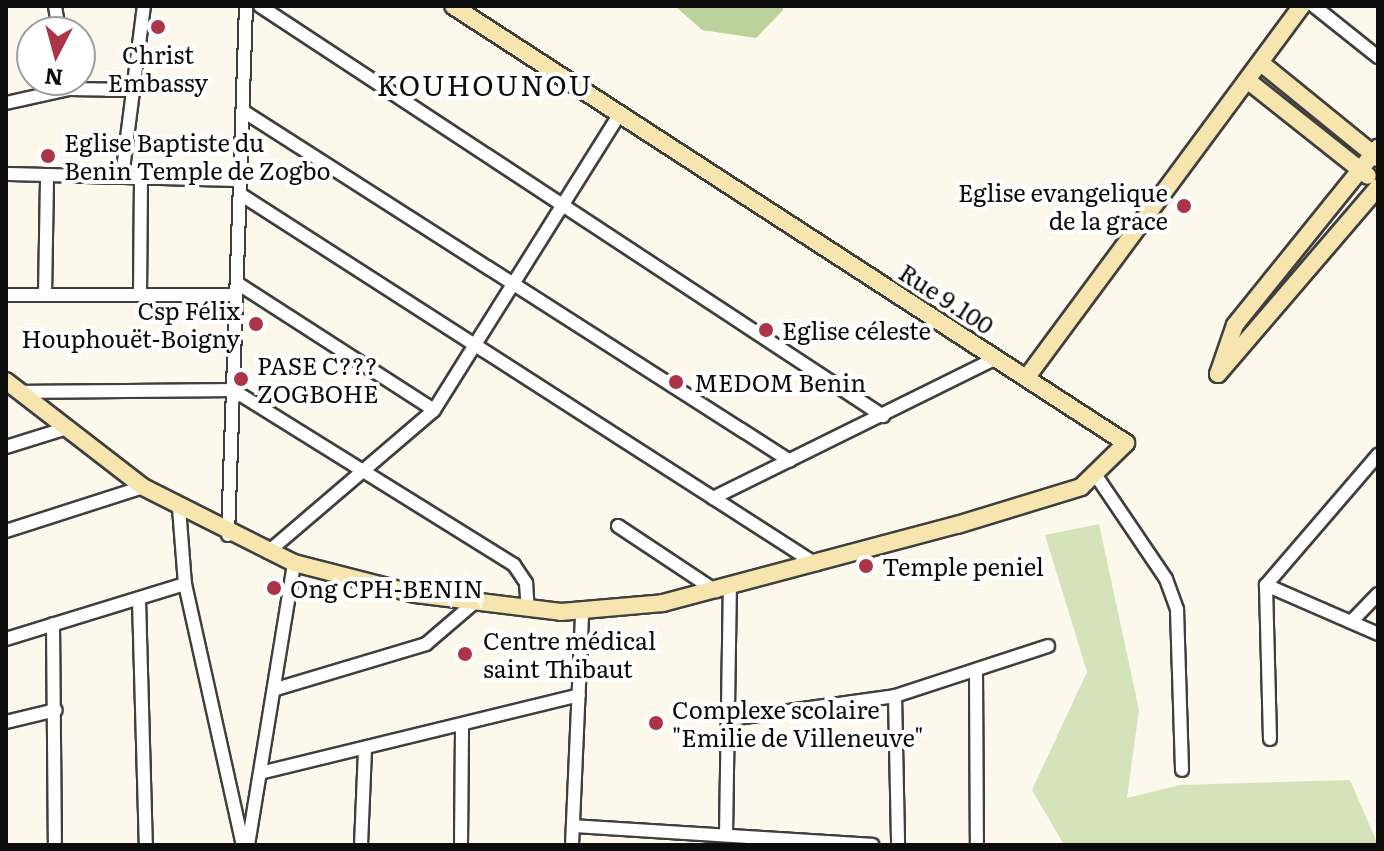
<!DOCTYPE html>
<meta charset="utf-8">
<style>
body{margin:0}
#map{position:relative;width:1384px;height:851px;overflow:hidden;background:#fdf8ec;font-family:Literata,serif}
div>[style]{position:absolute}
.green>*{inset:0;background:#d5e3ba}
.forest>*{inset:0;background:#bbd29b}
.roads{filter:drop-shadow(2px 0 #3f3f3f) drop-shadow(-2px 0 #3f3f3f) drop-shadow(0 2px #3f3f3f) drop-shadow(0 -2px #3f3f3f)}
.street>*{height:12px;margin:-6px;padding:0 6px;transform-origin:6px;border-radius:6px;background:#fff}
.secondary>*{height:16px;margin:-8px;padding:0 8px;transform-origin:8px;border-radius:8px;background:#f6e5ae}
.dots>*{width:22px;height:22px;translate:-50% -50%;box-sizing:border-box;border:4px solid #fff;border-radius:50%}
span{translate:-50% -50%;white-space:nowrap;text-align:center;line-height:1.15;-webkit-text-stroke:8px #fff;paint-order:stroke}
.poi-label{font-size:24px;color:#0c0c0c}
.left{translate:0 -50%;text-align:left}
.right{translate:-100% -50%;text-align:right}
.street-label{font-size:24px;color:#0c0c0c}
.quarter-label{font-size:28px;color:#0c0c0c;letter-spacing:2px}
.frame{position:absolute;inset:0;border:8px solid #0c0c0c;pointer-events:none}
.north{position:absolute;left:16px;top:16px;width:80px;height:80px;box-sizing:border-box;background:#fff;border:2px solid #9e9e9e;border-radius:50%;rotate:186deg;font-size:22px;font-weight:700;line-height:32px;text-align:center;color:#0c0c0c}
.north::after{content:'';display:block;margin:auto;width:28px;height:36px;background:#ac3348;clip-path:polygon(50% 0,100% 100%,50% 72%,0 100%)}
</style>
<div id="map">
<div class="green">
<div style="clip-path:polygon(1099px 524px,1139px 710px,1127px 798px,1180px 785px,1350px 780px,1378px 845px,1064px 845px,1032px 790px,1087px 672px,1045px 535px)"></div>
</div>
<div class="forest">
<div style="clip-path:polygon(675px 6px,783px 6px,783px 10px,756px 38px,702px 30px)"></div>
</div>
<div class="roads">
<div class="street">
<div style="left:55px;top:6px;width:26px;rotate:81deg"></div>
<div style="left:260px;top:6px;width:746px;rotate:33.35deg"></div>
<div style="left:1314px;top:6px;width:82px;rotate:38.6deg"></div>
<div style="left:6px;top:103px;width:65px;rotate:-12.5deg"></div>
<div style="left:69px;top:89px;width:64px;rotate:0.9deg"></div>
<div style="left:243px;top:111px;width:649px;rotate:32.61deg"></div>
<div style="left:6px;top:174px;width:234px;rotate:1.5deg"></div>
<div style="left:122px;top:177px;width:172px;rotate:-82.7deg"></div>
<div style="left:240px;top:194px;width:685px;rotate:32.72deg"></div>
<div style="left:237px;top:283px;width:234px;rotate:32.8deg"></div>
<div style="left:140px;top:294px;width:116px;rotate:-89.5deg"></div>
<div style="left:6px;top:295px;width:230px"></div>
<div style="left:45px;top:295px;width:119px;rotate:-89deg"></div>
<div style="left:19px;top:392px;width:214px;rotate:-0.5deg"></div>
<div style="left:233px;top:390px;width:331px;rotate:31.9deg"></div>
<div style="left:514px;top:565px;width:22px;rotate:56deg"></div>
<div style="left:526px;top:583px;width:26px;rotate:86deg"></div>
<div style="left:6px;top:447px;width:58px;rotate:-17.2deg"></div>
<div style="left:1097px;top:477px;width:123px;rotate:55.9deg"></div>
<div style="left:1166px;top:579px;width:33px;rotate:70deg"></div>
<div style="left:1177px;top:610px;width:160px;rotate:88.2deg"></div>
<div style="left:713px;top:498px;width:316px;rotate:-26.3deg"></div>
<div style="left:179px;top:508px;width:76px;rotate:85.5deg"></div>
<div style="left:185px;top:584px;width:267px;rotate:77.5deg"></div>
<div style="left:618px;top:526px;width:118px;rotate:33.6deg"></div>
<div style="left:6px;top:531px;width:144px;rotate:-17.8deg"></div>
<div style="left:228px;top:535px;width:529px;rotate:-88.05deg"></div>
<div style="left:268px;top:552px;width:218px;rotate:-40.5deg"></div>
<div style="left:434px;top:410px;width:350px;rotate:-57.9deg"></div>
<div style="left:1266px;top:585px;width:122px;rotate:23.6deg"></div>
<div style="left:139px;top:600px;width:245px;rotate:88.4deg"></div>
<div style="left:1351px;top:622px;width:39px;rotate:-46deg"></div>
<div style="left:53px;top:624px;width:221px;rotate:89.5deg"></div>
<div style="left:6px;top:639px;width:187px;rotate:-17.1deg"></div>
<div style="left:976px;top:671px;width:174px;rotate:89.7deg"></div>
<div style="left:276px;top:689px;width:157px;rotate:-16.7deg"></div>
<div style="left:426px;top:644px;width:65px;rotate:-40.6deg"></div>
<div style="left:895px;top:696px;width:149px;rotate:88.8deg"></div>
<div style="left:730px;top:719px;width:167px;rotate:-7.9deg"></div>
<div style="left:895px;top:696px;width:161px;rotate:-18.1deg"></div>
<div style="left:6px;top:722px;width:51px;rotate:-13.5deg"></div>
<div style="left:1270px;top:739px;width:154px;rotate:-91.5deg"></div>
<div style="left:1266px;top:585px;width:172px;rotate:-49.3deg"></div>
<div style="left:264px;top:772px;width:324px;rotate:-13.7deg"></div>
<div style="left:573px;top:826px;width:300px;rotate:3.6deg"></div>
<div style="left:726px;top:835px;width:248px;rotate:-89.1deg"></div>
<div style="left:248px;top:845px;width:286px;rotate:-80.7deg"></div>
<div style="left:361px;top:845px;width:94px;rotate:-87.6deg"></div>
<div style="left:461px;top:845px;width:120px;rotate:-89.5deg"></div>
<div style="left:572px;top:845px;width:233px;rotate:-87.5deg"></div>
</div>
<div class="secondary">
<div style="left:1261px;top:63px;width:151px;rotate:39.1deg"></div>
<div style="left:1247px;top:80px;width:154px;rotate:38.4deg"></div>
<div style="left:1218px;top:374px;width:52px;rotate:-70.9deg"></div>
<div style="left:1235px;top:325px;width:228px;rotate:-51.1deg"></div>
<div style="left:1218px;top:374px;width:246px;rotate:-49.4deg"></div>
<div style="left:1027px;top:377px;width:462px;rotate:-53.5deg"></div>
<div style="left:6px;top:381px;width:173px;rotate:37.7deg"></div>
<div style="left:143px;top:487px;width:169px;rotate:26.7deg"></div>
<div style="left:294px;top:563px;width:125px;rotate:14.4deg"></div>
<div style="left:415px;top:594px;width:147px;rotate:7deg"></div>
<div style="left:561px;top:612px;width:102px;rotate:-5deg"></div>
<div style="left:663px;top:603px;width:304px;rotate:-14.9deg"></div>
<div style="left:957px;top:525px;width:130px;rotate:-17deg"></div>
<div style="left:1081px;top:487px;width:63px;rotate:-44.4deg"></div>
<div style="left:1126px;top:443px;width:802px;rotate:-147deg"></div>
</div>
</div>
<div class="dots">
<div style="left:158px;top:27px;background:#ac3348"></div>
<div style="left:48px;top:156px;background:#ac3348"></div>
<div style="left:1184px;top:206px;background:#ac3348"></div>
<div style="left:256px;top:324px;background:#ac3348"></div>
<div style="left:766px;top:330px;background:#ac3348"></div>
<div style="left:241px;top:379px;background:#ac3348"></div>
<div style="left:676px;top:382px;background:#ac3348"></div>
<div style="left:866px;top:566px;background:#ac3348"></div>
<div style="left:274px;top:588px;background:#ac3348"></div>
<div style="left:465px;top:654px;background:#ac3348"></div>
<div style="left:656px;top:723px;background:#ac3348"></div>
</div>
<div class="poi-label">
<span style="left:158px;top:68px">Christ<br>Embassy</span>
<span class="left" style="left:64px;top:156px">Eglise Baptiste du<br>Benin Temple de Zogbo</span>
<span class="right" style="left:1168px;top:206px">Eglise evangelique<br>de la grace</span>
<span class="right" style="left:240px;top:324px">Csp Félix<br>Houphouët-Boigny</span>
<span class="left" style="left:782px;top:330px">Eglise céleste</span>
<span class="left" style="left:257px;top:379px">PASE C???<br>ZOGBOHE</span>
<span class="left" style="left:694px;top:382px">MEDOM Benin</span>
<span class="left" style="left:882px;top:566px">Temple peniel</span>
<span class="left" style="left:290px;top:588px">Ong CPH-BENIN</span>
<span class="left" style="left:483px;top:654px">Centre médical<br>saint Thibaut</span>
<span class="left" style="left:672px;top:723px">Complexe scolaire<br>"Emilie de Villeneuve"</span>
</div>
<div class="street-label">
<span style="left:947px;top:298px;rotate:33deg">Rue 9.100</span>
</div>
<div class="quarter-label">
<span style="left:485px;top:84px">KOUHOUNOU</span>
</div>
<div class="frame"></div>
<div class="north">N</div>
</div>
